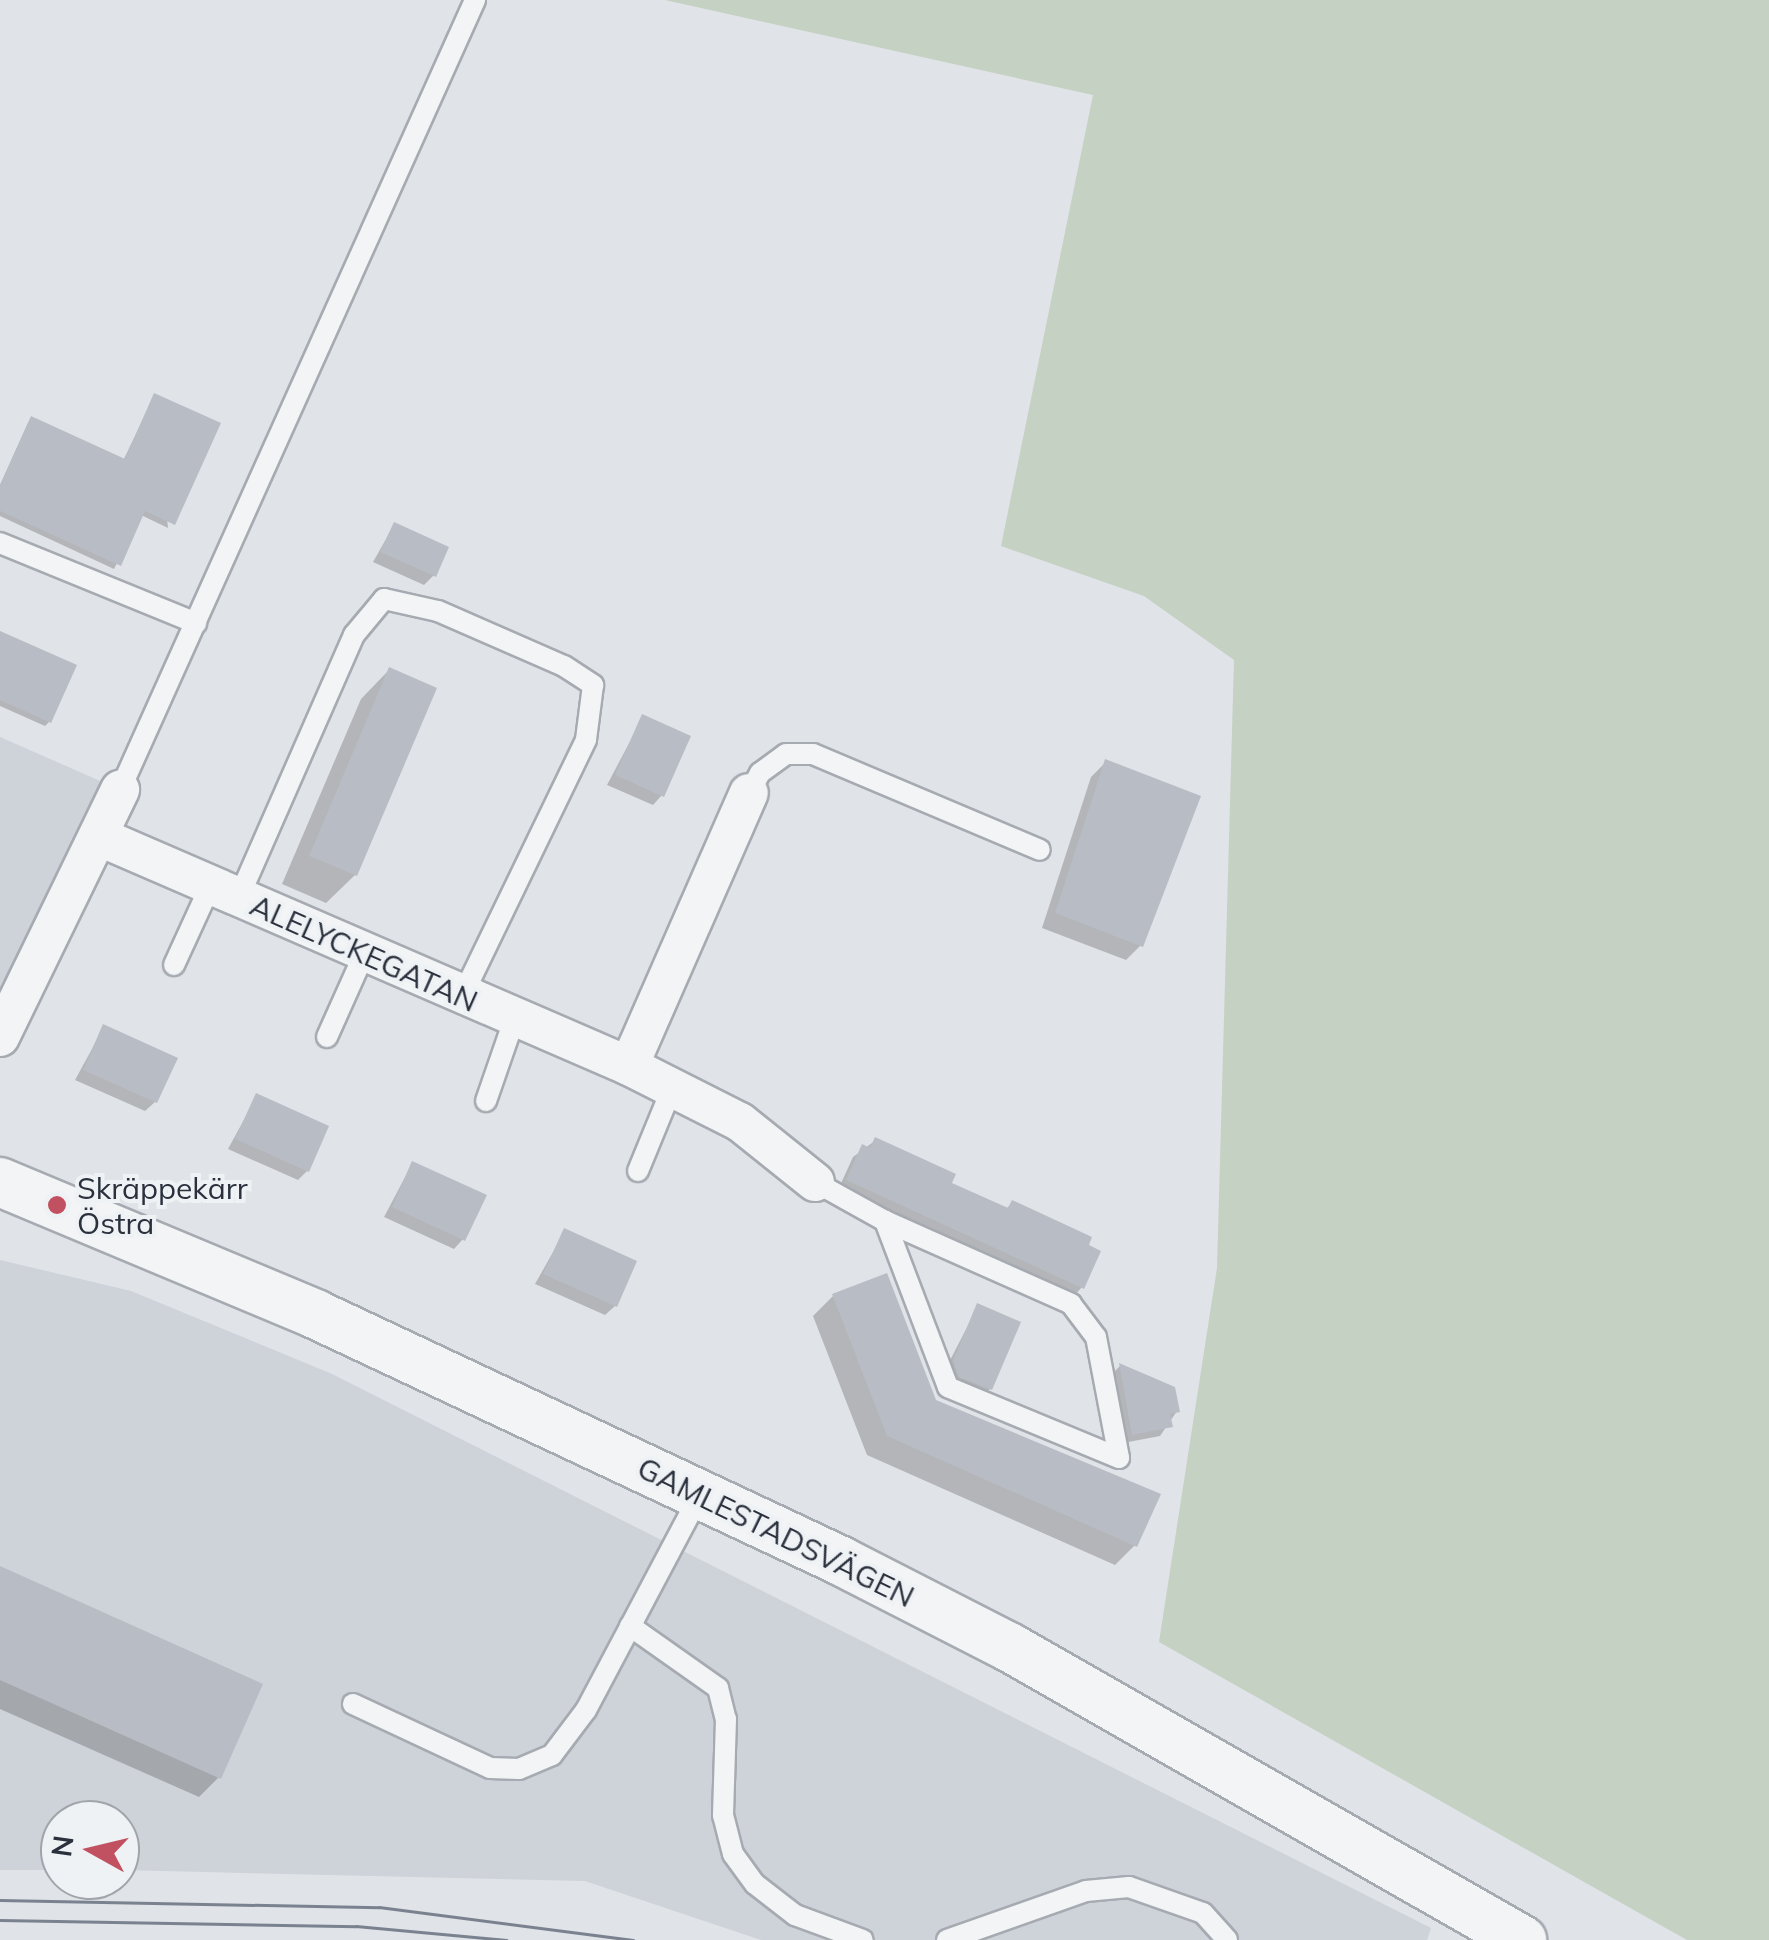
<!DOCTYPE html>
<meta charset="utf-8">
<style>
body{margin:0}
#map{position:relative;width:1769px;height:1940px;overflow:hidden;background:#e0e3e7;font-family:Mulish,sans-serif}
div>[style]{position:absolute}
.built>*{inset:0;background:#ced2d9}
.green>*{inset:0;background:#c5d1c2}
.shadow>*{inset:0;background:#0003}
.building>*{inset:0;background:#b8bcc4}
.roads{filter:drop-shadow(2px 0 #a6aab1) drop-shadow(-2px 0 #a6aab1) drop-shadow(0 2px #a6aab1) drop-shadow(0 -2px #a6aab1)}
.service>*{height:20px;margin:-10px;padding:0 10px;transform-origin:10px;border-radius:10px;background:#f2f4f6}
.minor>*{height:38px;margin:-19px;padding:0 19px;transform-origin:19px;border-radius:19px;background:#f2f4f6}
.tertiary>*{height:48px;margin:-24px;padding:0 24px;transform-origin:24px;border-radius:24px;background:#f2f4f6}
.tram>*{height:2.5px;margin:-1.25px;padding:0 1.25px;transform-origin:1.25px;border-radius:1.25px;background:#7b828f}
.dots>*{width:28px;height:28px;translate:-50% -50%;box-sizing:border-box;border:5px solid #eff2f5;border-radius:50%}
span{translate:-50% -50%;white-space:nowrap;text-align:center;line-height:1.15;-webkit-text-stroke:8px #eff2f5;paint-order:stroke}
.street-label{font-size:30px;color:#2a313d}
.poi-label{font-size:30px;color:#2a313d}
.left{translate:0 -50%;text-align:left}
.north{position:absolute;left:40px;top:1800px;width:100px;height:100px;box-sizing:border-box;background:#eff2f5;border:2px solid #a0a5ab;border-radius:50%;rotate:278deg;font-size:28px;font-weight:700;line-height:40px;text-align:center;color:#2a313d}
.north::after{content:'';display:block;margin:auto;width:35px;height:45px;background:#c15160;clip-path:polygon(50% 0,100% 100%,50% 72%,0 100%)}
</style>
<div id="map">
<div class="built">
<div style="clip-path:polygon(0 737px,107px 784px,0 1049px)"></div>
<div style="clip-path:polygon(0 1260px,131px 1291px,332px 1374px,1431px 1928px,1427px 1940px,761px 1940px,585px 1881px,120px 1870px,120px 1820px,60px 1820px,60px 1870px,0 1870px)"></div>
</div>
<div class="green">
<div style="clip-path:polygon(665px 0,1769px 0,1769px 1940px,1687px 1940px,1159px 1642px,1217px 1268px,1234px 660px,1144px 596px,1001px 546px,1093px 95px)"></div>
</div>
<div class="shadow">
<div style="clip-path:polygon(154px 396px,168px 528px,141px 515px,114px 569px,0 516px,0 485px,28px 423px,123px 461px)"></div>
<div style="clip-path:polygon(394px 525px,434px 575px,424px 585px,373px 562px)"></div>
<div style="clip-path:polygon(0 633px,49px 722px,45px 726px,0 706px)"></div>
<div style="clip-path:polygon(389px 670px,355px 875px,326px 903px,282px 884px,361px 699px)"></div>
<div style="clip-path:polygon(643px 717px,662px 795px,653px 805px,607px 785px)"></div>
<div style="clip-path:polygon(1106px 762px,1141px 945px,1126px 960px,1042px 928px,1091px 777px)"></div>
<div style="clip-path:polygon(104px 1027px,155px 1102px,145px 1111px,75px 1080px)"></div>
<div style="clip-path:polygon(257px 1096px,307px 1171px,298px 1180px,228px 1149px)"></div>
<div style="clip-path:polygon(876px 1140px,948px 1184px,1006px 1209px,1012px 1203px,1082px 1287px,1073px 1297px,838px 1190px,853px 1157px)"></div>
<div style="clip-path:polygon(412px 1164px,463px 1239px,454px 1249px,384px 1217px)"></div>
<div style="clip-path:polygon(565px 1231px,615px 1306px,605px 1315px,535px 1284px)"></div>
<div style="clip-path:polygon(833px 1296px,934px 1402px,1135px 1545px,1115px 1565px,867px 1455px,813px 1316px)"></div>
<div style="clip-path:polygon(978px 1306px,990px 1389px,980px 1399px,944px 1372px)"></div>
<div style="clip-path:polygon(1120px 1366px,1177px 1411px,1160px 1436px,1123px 1443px,1111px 1375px)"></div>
<div style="clip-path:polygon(0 1569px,219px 1777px,199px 1797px,0 1709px)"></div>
</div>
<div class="building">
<div style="clip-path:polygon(154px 393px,221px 423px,175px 525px,145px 511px,121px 566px,0 511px,0 485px,31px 416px,125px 459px)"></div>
<div style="clip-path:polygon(394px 522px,449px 547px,436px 577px,380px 552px)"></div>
<div style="clip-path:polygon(0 631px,77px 665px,51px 723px,0 700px)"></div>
<div style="clip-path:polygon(389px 667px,437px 688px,357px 876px,309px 856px)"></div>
<div style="clip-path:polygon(642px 714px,691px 736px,664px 797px,615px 775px)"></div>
<div style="clip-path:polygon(1105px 759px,1201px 796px,1143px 947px,1055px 913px)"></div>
<div style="clip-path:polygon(103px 1024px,178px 1058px,157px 1103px,83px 1070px)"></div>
<div style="clip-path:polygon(256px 1093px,329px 1126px,309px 1172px,235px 1139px)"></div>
<div style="clip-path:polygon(875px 1137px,956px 1174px,952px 1183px,1008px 1208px,1012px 1200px,1092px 1237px,1089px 1245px,1101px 1251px,1084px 1289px,846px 1180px,862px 1144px,870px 1148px)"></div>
<div style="clip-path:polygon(412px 1161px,487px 1195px,465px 1241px,392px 1207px)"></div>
<div style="clip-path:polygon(564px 1228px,637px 1261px,617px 1307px,543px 1274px)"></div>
<div style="clip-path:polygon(887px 1273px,936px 1400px,1161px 1494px,1137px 1547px,887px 1436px,832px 1294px)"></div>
<div style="clip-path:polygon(977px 1303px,1021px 1322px,992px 1390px,959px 1377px,953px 1361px)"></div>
<div style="clip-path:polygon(1119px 1363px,1175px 1387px,1180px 1412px,1170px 1414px,1173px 1427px,1132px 1435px)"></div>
<div style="clip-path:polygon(0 1566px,263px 1684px,221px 1779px,0 1680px)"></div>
</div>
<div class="roads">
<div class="service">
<div style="left:0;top:543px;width:212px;rotate:22.2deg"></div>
<div style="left:120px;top:790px;width:866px;rotate:-65.8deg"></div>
<div style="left:749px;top:793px;width:23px;rotate:-61deg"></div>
<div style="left:760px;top:773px;width:32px;rotate:-36deg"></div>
<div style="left:786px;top:754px;width:27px"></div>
<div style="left:813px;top:754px;width:246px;rotate:22.9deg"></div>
<div style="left:239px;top:897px;width:286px;rotate:-66.3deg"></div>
<div style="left:354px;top:635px;width:47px;rotate:-50.2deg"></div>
<div style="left:384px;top:599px;width:55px;rotate:12.5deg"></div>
<div style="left:438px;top:611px;width:137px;rotate:23.6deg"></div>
<div style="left:564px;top:666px;width:35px;rotate:33deg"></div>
<div style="left:593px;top:685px;width:55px;rotate:97.3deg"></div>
<div style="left:586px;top:740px;width:285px;rotate:115.8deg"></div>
<div style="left:174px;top:965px;width:89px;rotate:-65.4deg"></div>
<div style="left:327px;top:1037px;width:93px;rotate:-65.9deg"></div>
<div style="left:486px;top:1101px;width:86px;rotate:-70.9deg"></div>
<div style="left:638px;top:1171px;width:90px;rotate:-67.7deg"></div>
<div style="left:815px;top:1182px;width:80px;rotate:29.1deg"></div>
<div style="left:885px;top:1221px;width:204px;rotate:24deg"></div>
<div style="left:1071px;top:1304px;width:41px;rotate:52.9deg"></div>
<div style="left:1096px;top:1337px;width:123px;rotate:79.2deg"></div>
<div style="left:1119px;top:1458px;width:185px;rotate:-157.5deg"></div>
<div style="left:948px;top:1387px;width:178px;rotate:-110.8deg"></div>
<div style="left:630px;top:1626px;width:108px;rotate:35.2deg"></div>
<div style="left:718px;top:1688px;width:32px;rotate:76deg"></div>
<div style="left:726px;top:1719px;width:96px;rotate:91.8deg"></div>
<div style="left:723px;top:1815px;width:40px;rotate:75.6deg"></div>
<div style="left:733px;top:1854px;width:37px;rotate:54deg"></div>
<div style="left:755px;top:1884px;width:51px;rotate:37.8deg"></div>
<div style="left:795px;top:1915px;width:72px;rotate:20.2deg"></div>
<div style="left:353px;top:1704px;width:151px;rotate:25deg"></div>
<div style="left:490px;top:1768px;width:29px;rotate:2deg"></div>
<div style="left:519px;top:1769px;width:36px;rotate:-23deg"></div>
<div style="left:552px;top:1755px;width:56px;rotate:-52.9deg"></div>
<div style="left:586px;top:1710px;width:243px;rotate:-62.1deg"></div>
<div style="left:947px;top:1940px;width:147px;rotate:-19.4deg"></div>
<div style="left:1086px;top:1891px;width:43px;rotate:-5.3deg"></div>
<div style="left:1129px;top:1887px;width:78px;rotate:19.4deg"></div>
<div style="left:1203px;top:1913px;width:36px;rotate:48deg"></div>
</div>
<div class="minor">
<div style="left:100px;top:837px;width:576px;rotate:23.41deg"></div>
<div style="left:629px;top:1066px;width:124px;rotate:26.8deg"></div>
<div style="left:740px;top:1122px;width:96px;rotate:38.7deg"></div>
<div style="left:0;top:1037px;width:275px;rotate:-64.1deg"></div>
<div style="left:629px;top:1066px;width:298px;rotate:-66.3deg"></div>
</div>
<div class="tertiary">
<div style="left:0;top:1182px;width:342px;rotate:22.7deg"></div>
<div style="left:315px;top:1314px;width:581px;rotate:25.15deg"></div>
<div style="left:841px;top:1561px;width:189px;rotate:27.1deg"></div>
<div style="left:1009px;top:1647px;width:591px;rotate:29.73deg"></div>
</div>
</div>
<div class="tram">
<div style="left:0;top:1900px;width:379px;rotate:1.1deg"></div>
<div style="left:379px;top:1907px;width:256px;rotate:7.4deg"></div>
<div style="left:0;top:1920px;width:356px;rotate:1deg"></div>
<div style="left:356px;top:1926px;width:151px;rotate:5.3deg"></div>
</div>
<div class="dots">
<div style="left:57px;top:1205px;background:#c15160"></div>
</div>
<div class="street-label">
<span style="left:364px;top:953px;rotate:24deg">ALELYCKEGATAN</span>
<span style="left:776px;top:1532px;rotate:26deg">GAMLESTADSVÄGEN</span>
</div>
<div class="poi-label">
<span class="left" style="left:77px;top:1205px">Skräppekärr<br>Östra</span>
</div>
<div class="north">N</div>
</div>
